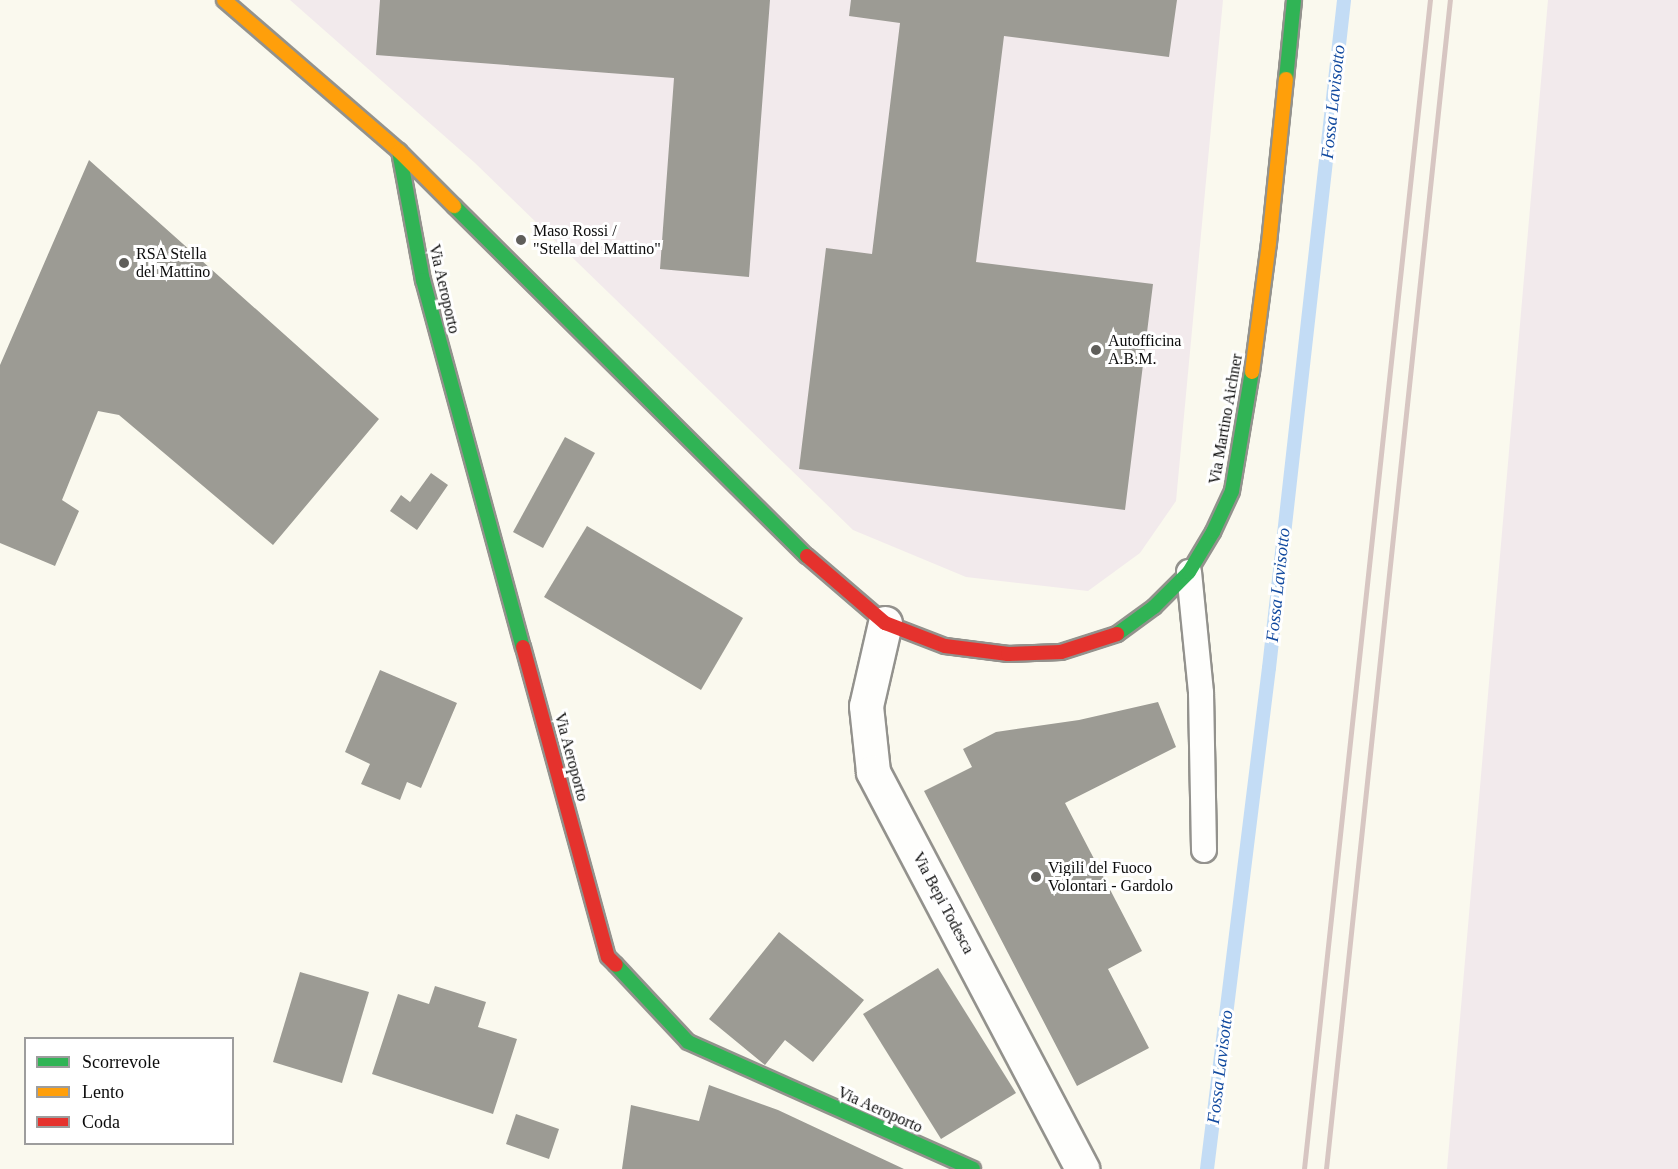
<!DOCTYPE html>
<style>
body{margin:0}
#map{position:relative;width:1678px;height:1169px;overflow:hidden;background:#faf9ee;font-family:Georgia,serif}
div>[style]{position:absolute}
.industrial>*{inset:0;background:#f2eaec}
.stream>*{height:14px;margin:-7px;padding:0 7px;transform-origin:7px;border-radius:7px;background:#c3dcf5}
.building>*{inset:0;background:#9c9b94}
.roads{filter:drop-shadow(2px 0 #93928d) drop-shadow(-2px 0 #93928d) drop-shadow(0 2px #93928d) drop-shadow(0 -2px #93928d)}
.lane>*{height:24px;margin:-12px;padding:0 12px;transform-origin:12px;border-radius:12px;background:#fefefc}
.street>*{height:33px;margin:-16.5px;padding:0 16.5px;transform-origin:16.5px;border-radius:16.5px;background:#fefefc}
.fast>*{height:14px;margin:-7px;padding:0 7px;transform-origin:7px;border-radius:7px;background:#30b455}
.slow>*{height:14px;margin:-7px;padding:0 7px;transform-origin:7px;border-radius:7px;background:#ff9f0a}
.jam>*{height:14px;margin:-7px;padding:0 7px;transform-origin:7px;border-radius:7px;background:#e5322d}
.rail>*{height:4.5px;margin:-2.25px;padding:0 2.25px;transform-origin:2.25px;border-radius:2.25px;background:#d7c6c2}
.dots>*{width:16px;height:16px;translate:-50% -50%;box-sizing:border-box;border:3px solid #fff;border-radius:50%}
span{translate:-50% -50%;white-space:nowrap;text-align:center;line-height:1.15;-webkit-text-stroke:6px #fff;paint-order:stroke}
.poi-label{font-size:16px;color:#0b0b0b}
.left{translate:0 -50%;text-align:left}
.street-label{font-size:16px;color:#0b0b0b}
.water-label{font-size:18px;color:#124a9f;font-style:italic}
.legend{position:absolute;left:24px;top:1037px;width:210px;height:108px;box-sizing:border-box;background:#fff;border:2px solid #9d9d9d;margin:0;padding:8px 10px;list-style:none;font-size:18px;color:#0b0b0b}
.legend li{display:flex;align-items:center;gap:12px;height:30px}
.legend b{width:30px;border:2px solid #9d9d9d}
</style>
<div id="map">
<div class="industrial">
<div style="clip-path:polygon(290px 0,1223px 0,1176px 501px,1140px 553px,1088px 591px,966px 577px,853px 530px,475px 163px)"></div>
<div style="clip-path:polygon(1548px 0,1678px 0,1678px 1169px,1447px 1169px)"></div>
</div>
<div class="stream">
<div style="left:1207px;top:1169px;width:505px;rotate:-82.95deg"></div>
<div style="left:1269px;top:668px;width:672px;rotate:-83.59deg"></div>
</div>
<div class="building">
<div style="clip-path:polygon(380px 0,770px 0,749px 277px,660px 269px,674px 78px,376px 55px)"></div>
<div style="clip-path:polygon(851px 0,1177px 0,1169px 57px,1004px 36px,976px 262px,1153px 284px,1125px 510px,799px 469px,826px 248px,872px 254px,900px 23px,849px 16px)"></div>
<div style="clip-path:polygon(89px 160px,379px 419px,273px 545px,119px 415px,98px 411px,62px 500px,79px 511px,55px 566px,0 543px,0 365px)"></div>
<div style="clip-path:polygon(565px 437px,595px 453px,543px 548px,513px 532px)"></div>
<div style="clip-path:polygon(431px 473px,448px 485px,417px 530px,390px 511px,401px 495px,410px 502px)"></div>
<div style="clip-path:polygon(587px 526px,743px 618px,701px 690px,544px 597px)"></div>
<div style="clip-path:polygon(380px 670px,457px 703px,421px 788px,407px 782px,400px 800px,361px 784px,370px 764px,345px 752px)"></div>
<div style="clip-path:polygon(1158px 702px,1176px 747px,1065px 803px,1142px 951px,1108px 969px,1149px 1048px,1077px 1086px,924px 791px,972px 767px,963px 749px,996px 732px,1079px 720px)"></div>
<div style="clip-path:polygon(779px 932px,864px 1000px,813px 1062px,785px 1040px,765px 1065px,709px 1019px)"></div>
<div style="clip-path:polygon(938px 968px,1016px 1093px,941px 1139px,863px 1014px)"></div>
<div style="clip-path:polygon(300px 972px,369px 992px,342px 1083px,273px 1062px)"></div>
<div style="clip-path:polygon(435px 986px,486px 1002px,478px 1027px,517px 1039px,493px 1114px,372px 1074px,398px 994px,429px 1004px)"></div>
<div style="clip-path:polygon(709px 1085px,778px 1110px,904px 1169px,622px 1169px,631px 1105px,699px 1121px)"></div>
<div style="clip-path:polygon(516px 1114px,559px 1129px,549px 1159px,506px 1144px)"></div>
</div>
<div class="roads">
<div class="lane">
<div style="left:1189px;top:572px;width:122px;rotate:84.3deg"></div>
<div style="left:1201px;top:693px;width:157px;rotate:88.9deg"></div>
</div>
<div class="street">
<div style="left:885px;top:623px;width:85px;rotate:102.9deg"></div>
<div style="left:866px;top:706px;width:66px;rotate:83.9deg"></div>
<div style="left:873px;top:772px;width:449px;rotate:62.2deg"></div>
</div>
<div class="fast">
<div style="left:1286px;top:79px;width:79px;rotate:-84.2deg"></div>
<div style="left:399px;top:151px;width:131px;rotate:79.5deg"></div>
<div style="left:423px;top:280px;width:380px;rotate:74.8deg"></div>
<div style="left:454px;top:206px;width:497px;rotate:44.8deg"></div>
<div style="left:1117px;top:634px;width:46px;rotate:-36.1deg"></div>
<div style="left:1154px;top:607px;width:49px;rotate:-45deg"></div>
<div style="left:1189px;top:572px;width:47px;rotate:-59deg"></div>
<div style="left:1213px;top:532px;width:45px;rotate:-65.1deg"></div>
<div style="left:1232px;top:491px;width:121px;rotate:-80.5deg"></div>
<div style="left:616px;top:965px;width:105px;rotate:46.9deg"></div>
<div style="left:688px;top:1042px;width:312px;rotate:24deg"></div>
</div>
<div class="slow">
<div style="left:224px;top:0;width:231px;rotate:40.8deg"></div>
<div style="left:399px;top:151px;width:78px;rotate:45deg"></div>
<div style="left:1252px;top:372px;width:130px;rotate:-82.5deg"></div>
<div style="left:1269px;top:243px;width:165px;rotate:-84.1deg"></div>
</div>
<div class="jam">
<div style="left:807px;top:556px;width:103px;rotate:40.7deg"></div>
<div style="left:885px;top:623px;width:64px;rotate:21deg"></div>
<div style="left:945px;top:646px;width:64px;rotate:7.2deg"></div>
<div style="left:1008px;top:654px;width:53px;rotate:-2.2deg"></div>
<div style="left:1061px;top:652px;width:59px;rotate:-17.8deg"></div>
<div style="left:523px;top:647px;width:321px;rotate:74.7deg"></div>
<div style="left:608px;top:957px;width:11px;rotate:45deg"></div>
</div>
</div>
<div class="rail">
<div style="left:1304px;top:1169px;width:1176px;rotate:-83.85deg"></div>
<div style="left:1326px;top:1169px;width:1176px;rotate:-83.95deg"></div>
</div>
<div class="dots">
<div style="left:521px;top:240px;background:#5f5e5a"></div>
<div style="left:124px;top:263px;background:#5f5e5a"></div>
<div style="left:1096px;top:350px;background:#5f5e5a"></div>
<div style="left:1036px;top:877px;background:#5f5e5a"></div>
</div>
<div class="poi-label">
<span class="left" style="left:533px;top:240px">Maso Rossi /<br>"Stella del Mattino"</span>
<span class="left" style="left:136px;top:263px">RSA Stella<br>del Mattino</span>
<span class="left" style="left:1108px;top:350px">Autofficina<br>A.B.M.</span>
<span class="left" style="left:1048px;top:877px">Vigili del Fuoco<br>Volontari - Gardolo</span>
</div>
<div class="street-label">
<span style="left:444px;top:289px;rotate:77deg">Via Aeroporto</span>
<span style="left:1226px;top:419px;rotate:-80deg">Via Martino Aichner</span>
<span style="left:571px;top:757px;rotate:75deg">Via Aeroporto</span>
<span style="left:943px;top:903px;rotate:62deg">Via Bepi Todesca</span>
<span style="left:880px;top:1110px;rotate:24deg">Via Aeroporto</span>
</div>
<div class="water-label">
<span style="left:1333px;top:102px;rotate:-84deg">Fossa Lavisotto</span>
<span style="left:1278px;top:585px;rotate:-84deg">Fossa Lavisotto</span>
<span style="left:1220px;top:1067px;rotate:-83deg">Fossa Lavisotto</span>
</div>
<ul class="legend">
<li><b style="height:8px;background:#30b455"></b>Scorrevole</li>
<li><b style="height:8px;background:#ff9f0a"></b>Lento</li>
<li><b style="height:8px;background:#e5322d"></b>Coda</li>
</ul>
</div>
